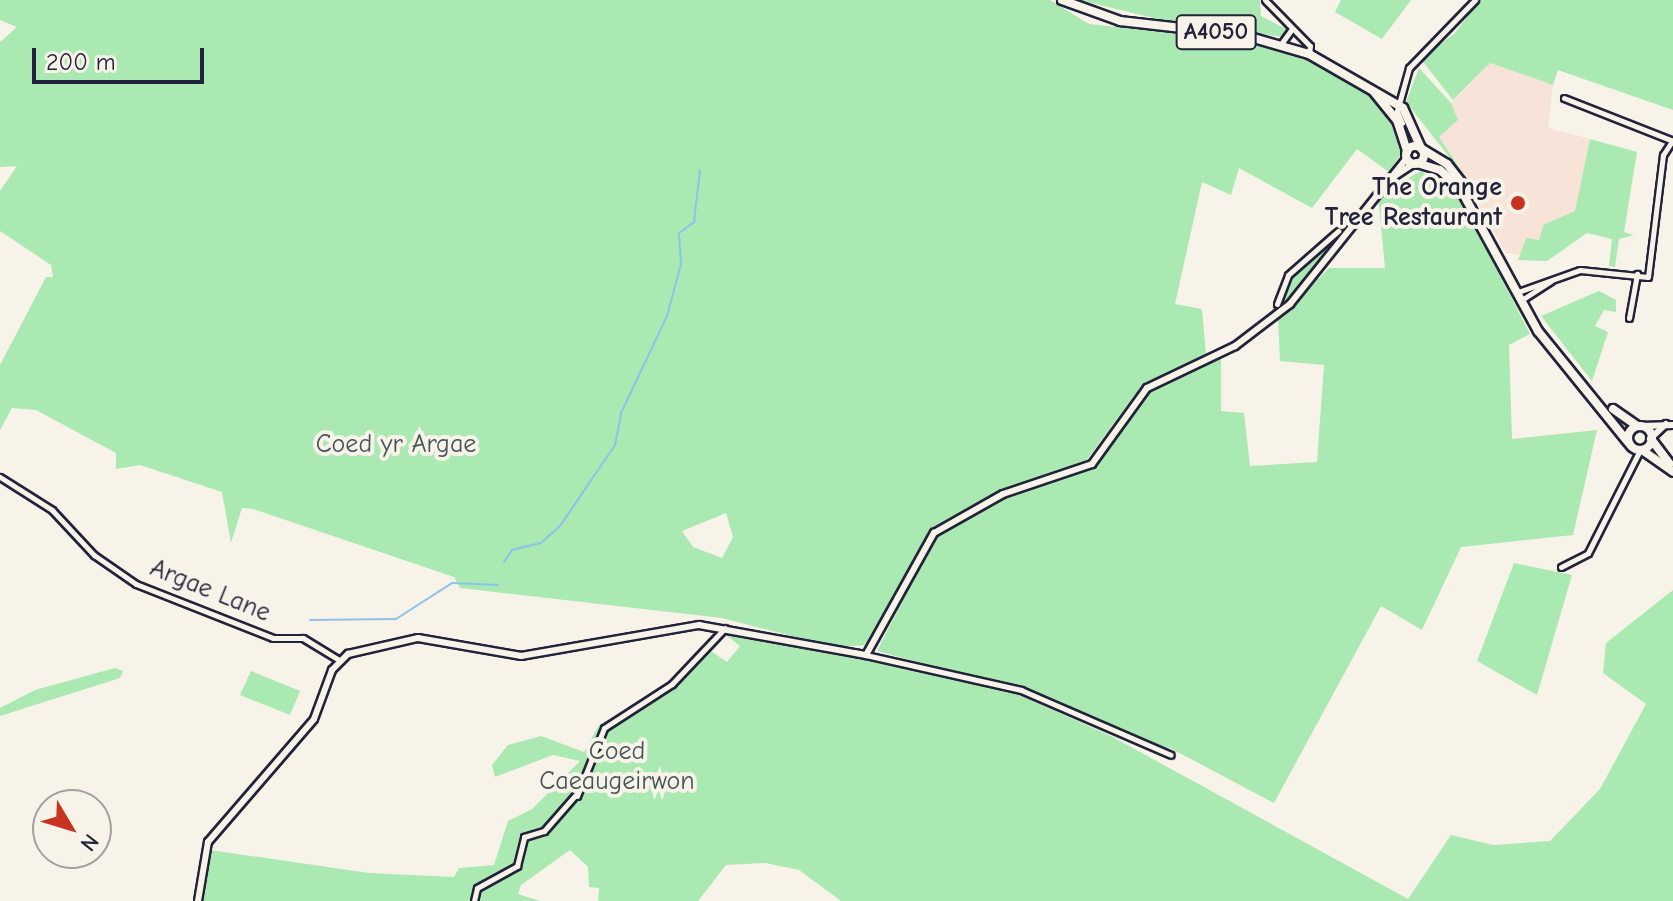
<!DOCTYPE html>
<style>
body{margin:0}
#map{position:relative;width:1673px;height:901px;overflow:hidden;background:#f7f3e8;font-family:"Comic Neue",sans-serif}
div>[style]{position:absolute}
.built>*{inset:0;background:#f8e3d8}
.green>*{inset:0;background:#aae9b1}
.stream>*{height:2px;margin:-1px;padding:0 1px;transform-origin:1px;border-radius:1px;background:#8dc3eb}
.roads{filter:drop-shadow(2px 0 #22223b) drop-shadow(-2px 0 #22223b) drop-shadow(0 2px #22223b) drop-shadow(0 -2px #22223b)}
.minor>*{height:5px;margin:-2.5px;padding:0 2.5px;transform-origin:2.5px;border-radius:2.5px;background:#f7f3e8}
.tertiary>*{height:6px;margin:-3px;padding:0 3px;transform-origin:3px;border-radius:3px;background:#f7f3e8}
.primary>*{height:8px;margin:-4px;padding:0 4px;transform-origin:4px;border-radius:4px;background:#f7f3e8}
.primary>.ring{margin:-4px;padding:0;box-sizing:content-box;background:none;border:8px solid #f7f3e8;border-radius:50%}
.dots>*{width:22px;height:22px;translate:-50% -50%;box-sizing:border-box;border:4px solid #f7f3e8;border-radius:50%}
span{translate:-50% -50%;white-space:nowrap;text-align:center;line-height:1.15;-webkit-text-stroke:8px #f7f3e8;paint-order:stroke}
.shield-label span{padding:2px 6px;background:#f7f3e8;border:2px solid;border-radius:6px;-webkit-text-stroke-width:0}
.shield-label{font-size:24px;color:#22223b;font-weight:700}
.poi-label{font-size:26px;color:#22223b;font-weight:700}
.right{translate:-100% -50%;text-align:right}
.park-label{font-size:26px;color:#445458}
.street-label{font-size:26px;color:#22223b}
.north{position:absolute;left:32px;top:789px;width:80px;height:80px;box-sizing:border-box;background:#f7f3e8;border:2px solid #a29fa3;border-radius:50%;rotate:128deg;font-size:22px;font-weight:700;line-height:32px;text-align:center;color:#22223b}
.north::after{content:'';display:block;margin:auto;width:28px;height:36px;background:#c8321e;clip-path:polygon(50% 0,100% 100%,50% 72%,0 100%)}
.scale{position:absolute;left:32px;top:48px;width:172px;height:36px;box-sizing:border-box;border:4px solid #22223b;border-top:0;padding-left:10px;font-size:24px;line-height:28px;white-space:nowrap;color:#22223b;-webkit-text-stroke:6px #f7f3e8;paint-order:stroke}
</style>
<div id="map">
<div class="built">
<div style="clip-path:polygon(1490px 63px,1553px 85px,1548px 128px,1590px 139px,1575px 212px,1543px 225px,1539px 240px,1519px 255px,1506px 253px,1439px 137px,1457px 121px,1448px 107px)"></div>
</div>
<div class="green">
<div style="clip-path:polygon(evenodd,0 0,1050px 0,1089px 24px,1248px 41px,1308px 58px,1368px 89px,1388px 113px,1401px 154px,1389px 172px,1357px 149px,1312px 208px,1239px 168px,1231px 195px,1202px 182px,1175px 304px,1202px 309px,1206px 355px,1135px 394px,1083px 465px,989px 496px,931px 528px,868px 645px,834px 647px,722px 618px,460px 588px,454px 577px,253px 509px,242px 508px,231px 543px,222px 492px,140px 465px,116px 469px,116px 453px,36px 410px,12px 408px,0 430px,0 365px,46px 277px,53px 277px,51px 265px,0 231px,0 191px,17px 166px,0 167px,0 42px,17px 27px,0 20px,0 0,726px 513px,733px 537px,722px 558px,693px 547px,682px 531px,726px 513px)"></div>
<div style="clip-path:polygon(1079px 0,1260px 0,1261px 16px,1288px 30px,1282px 37px,1166px 21px)"></div>
<div style="clip-path:polygon(1341px 0,1411px 0,1382px 39px,1335px 12px)"></div>
<div style="clip-path:polygon(1480px 0,1673px 0,1673px 110px,1558px 70px,1553px 85px,1490px 63px,1453px 100px,1420px 58px,1454px 34px)"></div>
<div style="clip-path:polygon(1419px 68px,1451px 103px,1458px 120px,1439px 137px,1468px 181px,1406px 102px)"></div>
<div style="clip-path:polygon(1590px 139px,1637px 152px,1624px 232px,1634px 235px,1619px 239px,1615px 267px,1609px 266px,1612px 239px,1587px 233px,1547px 261px,1518px 260px,1526px 238px,1539px 240px,1543px 225px,1575px 211px)"></div>
<div style="clip-path:polygon(1421px 171px,1459px 195px,1530px 334px,1509px 345px,1512px 439px,1597px 430px,1573px 535px,1461px 547px,1422px 630px,1381px 606px,1274px 803px,1170px 748px,1138px 744px,1022px 690px,877px 651px,937px 533px,1000px 499px,1091px 469px,1138px 400px,1180px 372px,1221px 356px,1221px 411px,1244px 413px,1250px 466px,1317px 462px,1324px 365px,1280px 361px,1278px 320px,1329px 268px,1385px 268px,1378px 195px)"></div>
<div style="clip-path:polygon(1322px 247px,1329px 253px,1268px 319px,1281px 288px)"></div>
<div style="clip-path:polygon(1599px 291px,1616px 300px,1616px 312px,1604px 310px,1595px 326px,1608px 332px,1592px 381px,1541px 316px)"></div>
<div style="clip-path:polygon(1514px 563px,1572px 575px,1537px 695px,1477px 661px)"></div>
<div style="clip-path:polygon(1673px 590px,1673px 901px,841px 901px,799px 870px,765px 863px,726px 865px,698px 901px,598px 901px,599px 888px,589px 887px,588px 867px,570px 850px,521px 885px,518px 894px,540px 901px,202px 901px,210px 850px,369px 873px,454px 877px,459px 868px,494px 865px,508px 821px,532px 809px,580px 761px,553px 755px,495px 777px,492px 765px,508px 745px,541px 736px,584px 752px,599px 725px,662px 689px,702px 645px,727px 662px,740px 646px,721px 631px,933px 668px,1017px 694px,1111px 736px,1408px 899px,1451px 835px,1493px 845px,1550px 841px,1600px 789px,1646px 704px,1603px 673px,1606px 643px)"></div>
<div style="clip-path:polygon(115px 668px,123px 671px,120px 678px,0 716px,0 708px,35px 690px)"></div>
<div style="clip-path:polygon(251px 671px,300px 691px,290px 715px,240px 695px)"></div>
</div>
<div class="stream">
<div style="left:504px;top:562px;width:14px;rotate:-56deg"></div>
<div style="left:512px;top:550px;width:30px;rotate:-14deg"></div>
<div style="left:541px;top:543px;width:25px;rotate:-42deg"></div>
<div style="left:560px;top:526px;width:98px;rotate:-55.8deg"></div>
<div style="left:615px;top:445px;width:33px;rotate:-79deg"></div>
<div style="left:621px;top:413px;width:107px;rotate:-64.6deg"></div>
<div style="left:667px;top:316px;width:54px;rotate:-74.9deg"></div>
<div style="left:681px;top:264px;width:31px;rotate:-94deg"></div>
<div style="left:679px;top:233px;width:19px;rotate:-36deg"></div>
<div style="left:694px;top:222px;width:52px;rotate:-83.4deg"></div>
<div style="left:310px;top:620px;width:86px;rotate:-0.7deg"></div>
<div style="left:396px;top:619px;width:67px;rotate:-32.7deg"></div>
<div style="left:452px;top:583px;width:46px;rotate:2.5deg"></div>
</div>
<div class="roads">
<div class="minor">
<div style="left:1265px;top:0;width:64px;rotate:45.6deg"></div>
<div style="left:1310px;top:46px;width:8px;rotate:97deg"></div>
<div style="left:1281px;top:44px;width:17px;rotate:-54deg"></div>
<div style="left:1564px;top:98px;width:117px;rotate:21.5deg"></div>
<div style="left:1402px;top:123px;width:13px;rotate:-113deg"></div>
<div style="left:1397px;top:111px;width:45px;rotate:-74.4deg"></div>
<div style="left:1409px;top:68px;width:95px;rotate:-45.9deg"></div>
<div style="left:1518px;top:292px;width:66px;rotate:-19.5deg"></div>
<div style="left:1580px;top:270px;width:68px;rotate:5.9deg"></div>
<div style="left:1648px;top:277px;width:123px;rotate:-83deg"></div>
<div style="left:1663px;top:155px;width:17px;rotate:-57deg"></div>
<div style="left:1520px;top:301px;width:37px;rotate:-33deg"></div>
<div style="left:1277px;top:304px;width:31px;rotate:-69deg"></div>
<div style="left:1288px;top:275px;width:67px;rotate:-41.3deg"></div>
<div style="left:1629px;top:318px;width:45px;rotate:-79.7deg"></div>
<div style="left:0;top:477px;width:62px;rotate:32.4deg"></div>
<div style="left:52px;top:510px;width:62px;rotate:47deg"></div>
<div style="left:94px;top:555px;width:51px;rotate:34.6deg"></div>
<div style="left:136px;top:584px;width:147px;rotate:21.5deg"></div>
<div style="left:273px;top:638px;width:30px"></div>
<div style="left:303px;top:638px;width:42px;rotate:31.4deg"></div>
<div style="left:1561px;top:567px;width:30px;rotate:-27deg"></div>
<div style="left:1588px;top:553px;width:115px;rotate:-63.2deg"></div>
<div style="left:866px;top:655px;width:159px;rotate:12.7deg"></div>
<div style="left:1021px;top:690px;width:163px;rotate:23.4deg"></div>
<div style="left:577px;top:796px;width:73px;rotate:-68.3deg"></div>
<div style="left:604px;top:728px;width:81px;rotate:-32.9deg"></div>
<div style="left:672px;top:684px;width:77px;rotate:-46.6deg"></div>
<div style="left:474px;top:901px;width:13px;rotate:-77deg"></div>
<div style="left:477px;top:888px;width:46px;rotate:-28.8deg"></div>
<div style="left:517px;top:866px;width:30px;rotate:-76deg"></div>
<div style="left:524px;top:837px;width:21px;rotate:-17deg"></div>
<div style="left:544px;top:831px;width:52px;rotate:-48.9deg"></div>
</div>
<div class="tertiary">
<div style="left:1390px;top:179px;width:30px;rotate:-33deg"></div>
<div style="left:1641px;top:426px;width:32px;rotate:-2deg"></div>
<div style="left:1652px;top:437px;width:19px;rotate:-43deg"></div>
<div style="left:198px;top:901px;width:60px;rotate:-80.4deg"></div>
<div style="left:208px;top:842px;width:162px;rotate:-49.2deg"></div>
<div style="left:314px;top:719px;width:52px;rotate:-69.8deg"></div>
<div style="left:332px;top:670px;width:23px;rotate:-45deg"></div>
<div style="left:348px;top:654px;width:72px;rotate:-12.9deg"></div>
<div style="left:418px;top:638px;width:105px;rotate:9.9deg"></div>
<div style="left:521px;top:656px;width:181px;rotate:-9.9deg"></div>
<div style="left:699px;top:625px;width:170px;rotate:10.2deg"></div>
<div style="left:866px;top:655px;width:140px;rotate:-60.9deg"></div>
<div style="left:934px;top:533px;width:79px;rotate:-29.5deg"></div>
<div style="left:1003px;top:494px;width:94px;rotate:-18.6deg"></div>
<div style="left:1092px;top:464px;width:94px;rotate:-54.1deg"></div>
<div style="left:1147px;top:388px;width:98px;rotate:-25.5deg"></div>
<div style="left:1235px;top:346px;width:69px;rotate:-37.4deg"></div>
<div style="left:1290px;top:304px;width:187px;rotate:-51.3deg"></div>
</div>
<div class="primary">
<div style="left:1062px;top:0;width:62px;rotate:19.9deg"></div>
<div style="left:1120px;top:21px;width:124px;rotate:6.5deg"></div>
<div style="left:1243px;top:35px;width:69px;rotate:16.1deg"></div>
<div style="left:1309px;top:54px;width:108px;rotate:29.9deg"></div>
<div style="left:1403px;top:108px;width:44px;rotate:65.8deg"></div>
<div style="left:1374px;top:92px;width:36px;rotate:51deg"></div>
<div style="left:1397px;top:120px;width:33px;rotate:72deg"></div>
<div class="ring" style="left:1406px;top:146px;width:10px;height:10px"></div>
<div style="left:1422px;top:149px;width:29px;rotate:31deg"></div>
<div style="left:1447px;top:164px;width:34px;rotate:52deg"></div>
<div style="left:1417px;top:163px;width:24px;rotate:17deg"></div>
<div style="left:1440px;top:170px;width:27px;rotate:42deg"></div>
<div style="left:1460px;top:188px;width:163px;rotate:61.4deg"></div>
<div style="left:1538px;top:331px;width:143px;rotate:51deg"></div>
<div style="left:1613px;top:409px;width:29px;rotate:35deg"></div>
<div class="ring" style="left:1628px;top:426px;width:16px;height:16px"></div>
<div style="left:1651px;top:439px;width:31px;rotate:53deg"></div>
<div style="left:1642px;top:450px;width:38px;rotate:35deg"></div>
</div>
</div>
<div class="dots">
<div style="left:1518px;top:203px;background:#c8321e"></div>
</div>
<div class="shield-label">
<span style="left:1216px;top:32px">A4050</span>
</div>
<div class="poi-label">
<span class="right" style="left:1502px;top:203px">The Orange<br>Tree Restaurant</span>
</div>
<div class="park-label">
<span style="left:396px;top:445px">Coed yr Argae</span>
<span style="left:617px;top:767px">Coed<br>Caeaugeirwon</span>
</div>
<div class="street-label">
<span style="left:210px;top:591px;rotate:22deg">Argae Lane</span>
</div>
<div class="north">N</div>
<div class="scale">200 m</div>
</div>
